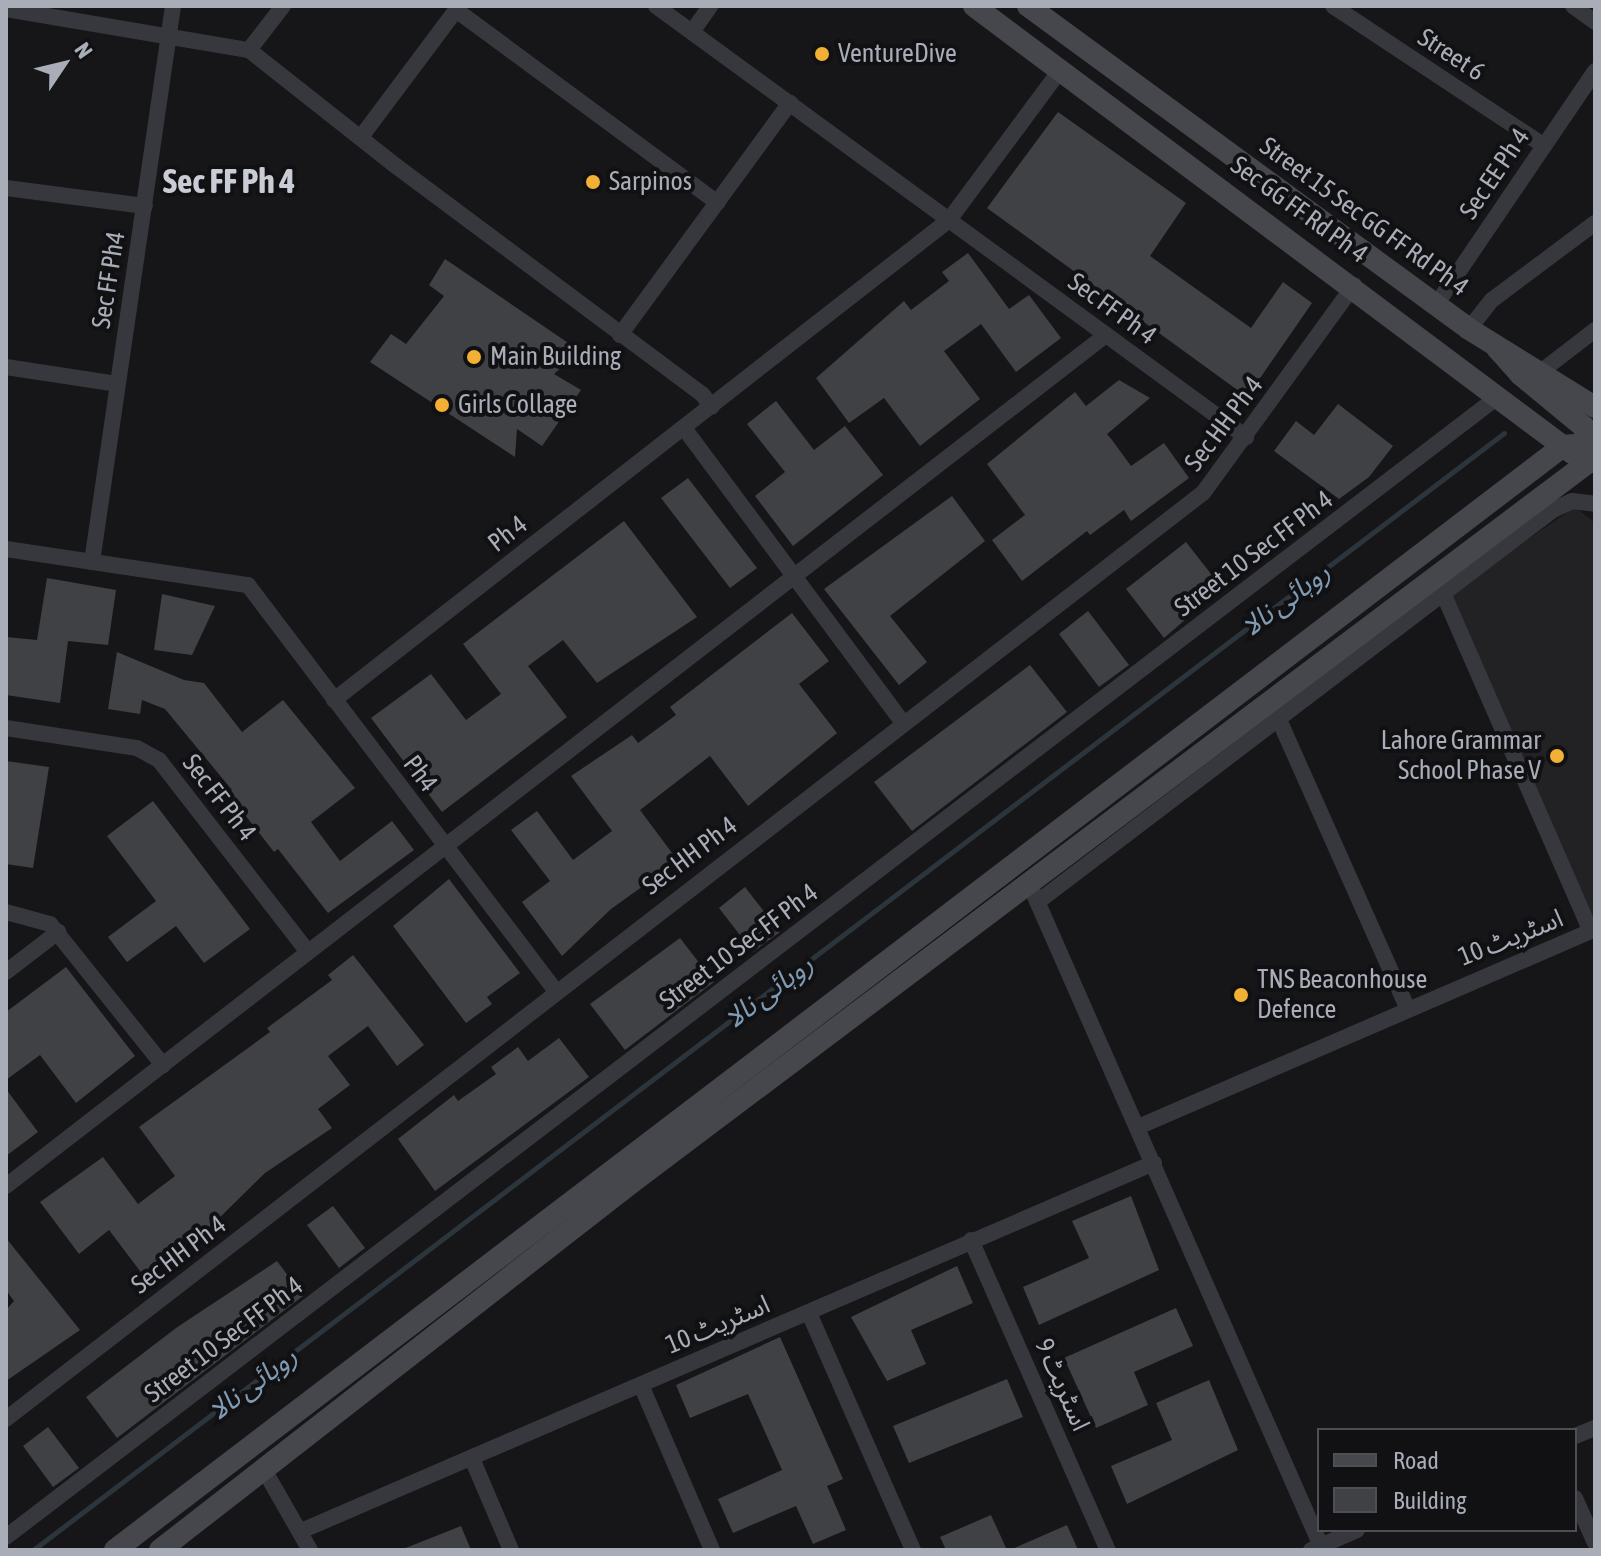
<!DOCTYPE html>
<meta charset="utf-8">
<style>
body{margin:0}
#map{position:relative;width:1601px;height:1556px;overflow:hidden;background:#161618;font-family:"Asap Condensed","Noto Sans Arabic",sans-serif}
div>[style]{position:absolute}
.built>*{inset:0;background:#222225}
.stream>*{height:5px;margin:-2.5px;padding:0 2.5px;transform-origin:2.5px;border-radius:2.5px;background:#2c353c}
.building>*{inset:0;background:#404145}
.street>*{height:16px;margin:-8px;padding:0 8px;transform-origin:8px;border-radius:8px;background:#37383d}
.secondary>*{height:22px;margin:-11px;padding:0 11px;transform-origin:11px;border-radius:11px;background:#45474d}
.dots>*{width:22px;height:22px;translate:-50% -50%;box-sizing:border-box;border:4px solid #111113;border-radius:50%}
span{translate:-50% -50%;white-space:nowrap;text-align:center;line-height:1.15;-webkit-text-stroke:8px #111113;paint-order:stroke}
.poi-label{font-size:26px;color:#a8adb8}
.left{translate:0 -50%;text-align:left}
.right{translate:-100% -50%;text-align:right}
.street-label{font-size:26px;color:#a8adb8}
.water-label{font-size:28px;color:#7f9bb3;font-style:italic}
.district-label{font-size:34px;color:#c9ccd4;font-weight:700}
.frame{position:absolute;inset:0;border:8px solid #a8adb8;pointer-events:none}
.legend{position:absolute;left:1317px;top:1428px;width:260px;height:104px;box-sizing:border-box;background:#111113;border:2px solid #4d4f55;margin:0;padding:10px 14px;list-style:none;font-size:24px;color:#a8adb8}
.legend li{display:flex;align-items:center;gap:16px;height:40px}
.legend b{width:40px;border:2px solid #4d4f55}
.north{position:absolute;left:24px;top:24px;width:80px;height:80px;-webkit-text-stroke:6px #111113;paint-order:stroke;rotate:55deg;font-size:22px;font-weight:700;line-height:32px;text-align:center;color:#a8adb8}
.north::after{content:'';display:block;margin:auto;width:28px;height:36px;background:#a8adb8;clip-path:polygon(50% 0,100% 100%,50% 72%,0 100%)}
</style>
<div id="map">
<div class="built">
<div style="clip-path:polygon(1575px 507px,1595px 523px,1595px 919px,1590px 921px,1450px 593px)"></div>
</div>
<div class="stream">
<div style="left:33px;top:1550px;width:1847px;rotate:-37.21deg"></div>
</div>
<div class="building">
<div style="clip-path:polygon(1058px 112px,1186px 203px,1150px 256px,1251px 328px,1283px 282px,1312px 303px,1247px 397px,987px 208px)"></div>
<div style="clip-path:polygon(968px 253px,1009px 309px,1029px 295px,1061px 338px,1016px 372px,981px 324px,944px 351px,980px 399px,920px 446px,884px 398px,849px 423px,816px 378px,904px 301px,911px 310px,949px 281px,942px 272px)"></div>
<div style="clip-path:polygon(445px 259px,580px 351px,554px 374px,581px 390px,542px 446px,517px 429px,515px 457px,370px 362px,391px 334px,406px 344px,444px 296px,429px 285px)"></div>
<div style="clip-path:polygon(1119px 380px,1150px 398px,1107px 434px,1112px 440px,1131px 466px,1164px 443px,1189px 478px,1131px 521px,1124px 510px,1090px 535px,1087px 531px,1022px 581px,992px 540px,1025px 515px,987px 464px,1075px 392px,1086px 406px)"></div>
<div style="clip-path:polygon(776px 401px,814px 450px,845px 426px,883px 475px,793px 546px,755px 496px,785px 472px,747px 424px)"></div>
<div style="clip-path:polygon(1338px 404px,1393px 446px,1369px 477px,1339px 499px,1274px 451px,1296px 421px,1314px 435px)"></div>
<div style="clip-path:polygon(688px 478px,757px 568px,730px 588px,661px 498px)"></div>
<div style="clip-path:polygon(952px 496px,985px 541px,890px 616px,927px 662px,899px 685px,824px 589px)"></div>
<div style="clip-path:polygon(624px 521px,697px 617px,597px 683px,563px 640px,528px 666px,567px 717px,442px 812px,371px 718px,431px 674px,466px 720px,501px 694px,463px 644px)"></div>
<div style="clip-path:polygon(1186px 542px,1222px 588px,1164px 638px,1126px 589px)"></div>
<div style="clip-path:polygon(47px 578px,116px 590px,108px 645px,68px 641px,60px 703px,6px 695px,6px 637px,37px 640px)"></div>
<div style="clip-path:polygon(162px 594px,215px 606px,192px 655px,154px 650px)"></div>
<div style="clip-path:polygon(1088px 611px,1129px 665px,1099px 687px,1059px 634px)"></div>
<div style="clip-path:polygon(792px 613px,829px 661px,799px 684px,837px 733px,748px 806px,710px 756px,640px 810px,678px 861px,611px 909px,562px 956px,522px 902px,550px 881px,511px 830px,537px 811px,573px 860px,612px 831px,571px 776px,632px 735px,638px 743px,676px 715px,670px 707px)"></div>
<div style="clip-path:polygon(117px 652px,184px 680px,204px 683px,242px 732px,283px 700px,355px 788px,311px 822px,340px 861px,392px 821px,414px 850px,328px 913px,278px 849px,274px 852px,228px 793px,232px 790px,165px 709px,142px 700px,140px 714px,108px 709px)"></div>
<div style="clip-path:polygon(1030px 665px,1067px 712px,912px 831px,874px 782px)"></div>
<div style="clip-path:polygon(6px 761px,49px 767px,33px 868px,6px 864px)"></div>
<div style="clip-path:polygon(153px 801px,250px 929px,204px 963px,176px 926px,127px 962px,108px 937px,156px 901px,107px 836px)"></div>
<div style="clip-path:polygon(449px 879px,520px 973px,487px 997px,492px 1004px,466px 1023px,393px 926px)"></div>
<div style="clip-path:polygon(745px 887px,780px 932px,753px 952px,719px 908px)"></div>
<div style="clip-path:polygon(680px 938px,714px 982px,625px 1050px,590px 1004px)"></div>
<div style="clip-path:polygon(353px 955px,424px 1045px,397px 1066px,368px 1026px,328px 1056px,350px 1085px,318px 1109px,332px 1128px,265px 1173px,207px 1230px,143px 1275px,109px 1230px,79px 1254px,40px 1202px,103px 1157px,138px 1204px,175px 1176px,139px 1127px,270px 1032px,267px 1028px,332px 980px,328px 975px)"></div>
<div style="clip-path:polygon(66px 967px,135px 1056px,76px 1103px,40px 1055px,6px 1080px,6px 1012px)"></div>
<div style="clip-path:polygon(559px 1038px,589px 1077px,435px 1191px,398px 1139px,454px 1095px,458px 1101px,496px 1074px,491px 1067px,518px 1047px,528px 1061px)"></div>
<div style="clip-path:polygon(6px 1089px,38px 1132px,6px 1156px)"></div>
<div style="clip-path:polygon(1131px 1196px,1159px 1270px,1039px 1325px,1023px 1287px,1089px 1258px,1072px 1221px)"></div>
<div style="clip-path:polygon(333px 1206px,365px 1248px,339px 1268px,307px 1225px)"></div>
<div style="clip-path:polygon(6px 1238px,80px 1330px,6px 1381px,6px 1310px,14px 1301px,6px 1290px)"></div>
<div style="clip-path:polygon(277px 1261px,303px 1296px,117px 1438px,86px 1397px,176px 1328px)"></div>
<div style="clip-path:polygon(957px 1266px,973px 1303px,911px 1330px,926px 1364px,887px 1381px,851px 1317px)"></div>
<div style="clip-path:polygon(1176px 1308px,1193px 1346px,1134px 1372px,1148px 1405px,1096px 1428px,1064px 1358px)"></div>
<div style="clip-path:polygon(780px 1337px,843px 1479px,827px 1486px,846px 1530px,813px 1544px,796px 1506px,733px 1533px,718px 1499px,782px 1470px,748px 1394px,690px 1418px,676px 1385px)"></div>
<div style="clip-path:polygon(1007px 1379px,1023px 1417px,909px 1463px,893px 1426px)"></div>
<div style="clip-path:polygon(1209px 1380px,1238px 1450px,1127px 1504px,1111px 1466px,1172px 1440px,1156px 1403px)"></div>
<div style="clip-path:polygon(48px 1427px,79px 1468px,53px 1487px,23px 1446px)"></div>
<div style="clip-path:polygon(991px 1515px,1007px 1550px,946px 1550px,940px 1537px)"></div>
<div style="clip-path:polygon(1067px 1525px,1078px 1550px,1010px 1550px)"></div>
<div style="clip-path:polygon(461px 1526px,471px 1550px,403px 1550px,403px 1549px)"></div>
</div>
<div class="street">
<div style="left:656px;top:6px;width:731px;rotate:36.15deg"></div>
<div style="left:1333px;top:6px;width:252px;rotate:33.5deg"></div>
<div style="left:1573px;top:6px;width:27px;rotate:36deg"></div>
<div style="left:6px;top:9px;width:246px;rotate:9.6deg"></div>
<div style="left:249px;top:50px;width:187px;rotate:38.3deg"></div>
<div style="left:396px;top:166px;width:382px;rotate:36.7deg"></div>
<div style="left:702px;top:394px;width:16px;rotate:52deg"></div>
<div style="left:456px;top:10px;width:325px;rotate:36.4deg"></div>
<div style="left:692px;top:32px;width:32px;rotate:-55deg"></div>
<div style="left:249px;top:50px;width:56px;rotate:-52.3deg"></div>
<div style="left:361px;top:137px;width:164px;rotate:-53.2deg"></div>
<div style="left:6px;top:188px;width:140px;rotate:7.4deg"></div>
<div style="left:1436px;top:305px;width:283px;rotate:-55.8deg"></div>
<div style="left:1469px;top:329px;width:37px;rotate:-52deg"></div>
<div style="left:1492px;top:300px;width:129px;rotate:-36.8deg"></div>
<div style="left:620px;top:335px;width:288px;rotate:-53.8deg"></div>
<div style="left:6px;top:367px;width:112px;rotate:8.7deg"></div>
<div style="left:1543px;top:370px;width:66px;rotate:-37.6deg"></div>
<div style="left:684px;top:428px;width:367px;rotate:53.4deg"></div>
<div style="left:6px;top:549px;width:245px;rotate:8.5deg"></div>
<div style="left:248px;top:585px;width:508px;rotate:52.84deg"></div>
<div style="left:92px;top:562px;width:562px;rotate:-81.71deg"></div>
<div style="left:1443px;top:593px;width:369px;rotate:66.4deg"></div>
<div style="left:334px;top:700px;width:780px;rotate:-37.97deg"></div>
<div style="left:949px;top:220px;width:188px;rotate:-53.4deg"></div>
<div style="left:1280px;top:722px;width:312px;rotate:66deg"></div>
<div style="left:6px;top:728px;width:133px;rotate:8.7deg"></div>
<div style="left:137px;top:748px;width:25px;rotate:29deg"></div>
<div style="left:159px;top:760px;width:243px;rotate:52.2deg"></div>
<div style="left:1029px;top:883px;width:724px;rotate:66.23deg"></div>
<div style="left:1039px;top:901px;width:646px;rotate:-37.26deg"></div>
<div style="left:1553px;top:510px;width:21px;rotate:-25deg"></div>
<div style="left:1572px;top:501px;width:23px;rotate:7deg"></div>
<div style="left:6px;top:912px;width:46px;rotate:15.3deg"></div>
<div style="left:50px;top:924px;width:181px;rotate:51.3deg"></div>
<div style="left:6px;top:972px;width:66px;rotate:-37.6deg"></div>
<div style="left:1138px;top:1127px;width:498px;rotate:-23.4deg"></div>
<div style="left:6px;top:1186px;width:1391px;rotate:-37.73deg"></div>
<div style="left:971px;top:1240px;width:339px;rotate:66.2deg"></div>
<div style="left:809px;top:1313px;width:259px;rotate:66.3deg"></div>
<div style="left:641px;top:1385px;width:180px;rotate:66.7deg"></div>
<div style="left:6px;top:1419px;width:1513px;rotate:-37.73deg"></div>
<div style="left:1203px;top:493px;width:257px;rotate:-54deg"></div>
<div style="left:1575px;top:1436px;width:22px;rotate:-22deg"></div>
<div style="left:473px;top:1461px;width:97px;rotate:66.9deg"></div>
<div style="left:263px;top:1468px;width:95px;rotate:60.2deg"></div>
<div style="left:1575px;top:1498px;width:49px;rotate:66deg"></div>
<div style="left:301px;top:1531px;width:929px;rotate:-23.34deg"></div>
<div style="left:6px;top:1537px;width:1880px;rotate:-37.39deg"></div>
<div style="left:1311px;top:1550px;width:50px;rotate:-23.5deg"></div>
</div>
<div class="secondary">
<div style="left:974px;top:6px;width:747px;rotate:36.78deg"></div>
<div style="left:1028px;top:6px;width:547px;rotate:36.22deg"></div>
<div style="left:1469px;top:329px;width:148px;rotate:31.8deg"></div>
<div style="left:115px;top:1550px;width:1821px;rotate:-37.32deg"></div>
<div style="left:1563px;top:446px;width:32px;rotate:-5deg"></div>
<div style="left:160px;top:1550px;width:597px;rotate:-37.93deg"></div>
<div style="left:631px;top:1183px;width:1195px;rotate:-36.98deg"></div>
<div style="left:1586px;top:464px;width:15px;rotate:-79deg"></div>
<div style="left:1589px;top:449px;width:23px;rotate:-103deg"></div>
<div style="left:1584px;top:427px;width:82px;rotate:-140.5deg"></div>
<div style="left:1521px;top:375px;width:36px;rotate:-132deg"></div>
</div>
<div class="dots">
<div style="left:822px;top:54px;background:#f2b134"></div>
<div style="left:593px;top:182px;background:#f2b134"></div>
<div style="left:474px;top:357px;background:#f2b134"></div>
<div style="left:442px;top:405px;background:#f2b134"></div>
<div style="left:1557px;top:756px;background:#f2b134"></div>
<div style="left:1241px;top:995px;background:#f2b134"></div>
</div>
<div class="poi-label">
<span class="left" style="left:838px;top:54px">VentureDive</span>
<span class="left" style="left:609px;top:182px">Sarpinos</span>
<span class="left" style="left:490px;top:357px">Main Building</span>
<span class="left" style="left:458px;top:405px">Girls Collage</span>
<span class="right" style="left:1541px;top:756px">Lahore Grammar<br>School Phase V</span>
<span class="left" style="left:1257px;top:995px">TNS Beaconhouse<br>Defence</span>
</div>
<div class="street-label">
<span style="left:1451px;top:55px;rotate:33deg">Street 6</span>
<span style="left:1495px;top:174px;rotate:-56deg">Sec EE Ph 4</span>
<span style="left:1299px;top:210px;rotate:36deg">Sec GG FF Rd Ph 4</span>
<span style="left:1364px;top:217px;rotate:36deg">Street 15 Sec GG FF Rd Ph 4</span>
<span style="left:109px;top:280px;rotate:-81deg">Sec FF Ph4</span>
<span style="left:1112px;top:309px;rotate:36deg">Sec FF Ph 4</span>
<span style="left:1224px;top:424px;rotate:-53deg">Sec HH Ph 4</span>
<span style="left:508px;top:534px;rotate:-38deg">Ph 4</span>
<span style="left:1254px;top:554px;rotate:-37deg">Street 10 Sec FF Ph 4</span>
<span style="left:420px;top:774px;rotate:53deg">Ph4</span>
<span style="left:219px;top:798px;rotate:52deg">Sec FF Ph 4</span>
<span style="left:690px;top:856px;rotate:-37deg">Sec HH Ph 4</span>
<span style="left:1511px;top:938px;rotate:-22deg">اسٹریٹ 10</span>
<span style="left:739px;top:947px;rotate:-37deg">Street 10 Sec FF Ph 4</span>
<span style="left:179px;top:1255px;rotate:-37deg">Sec HH Ph 4</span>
<span style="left:718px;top:1325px;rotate:-23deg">اسٹریٹ 10</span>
<span style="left:224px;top:1340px;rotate:-37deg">Street 10 Sec FF Ph 4</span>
<span style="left:1062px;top:1385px;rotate:66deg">اسٹریٹ 9</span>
</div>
<div class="water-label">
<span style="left:1285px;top:599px;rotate:-37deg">روہائی نالا</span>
<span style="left:768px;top:991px;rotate:-37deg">روہائی نالا</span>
<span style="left:252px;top:1383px;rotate:-37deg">روہائی نالا</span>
</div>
<div class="district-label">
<span style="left:229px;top:181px">Sec FF Ph 4</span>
</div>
<div class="frame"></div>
<ul class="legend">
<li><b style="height:10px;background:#45474d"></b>Road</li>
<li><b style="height:22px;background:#404145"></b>Building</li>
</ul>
<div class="north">N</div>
</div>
